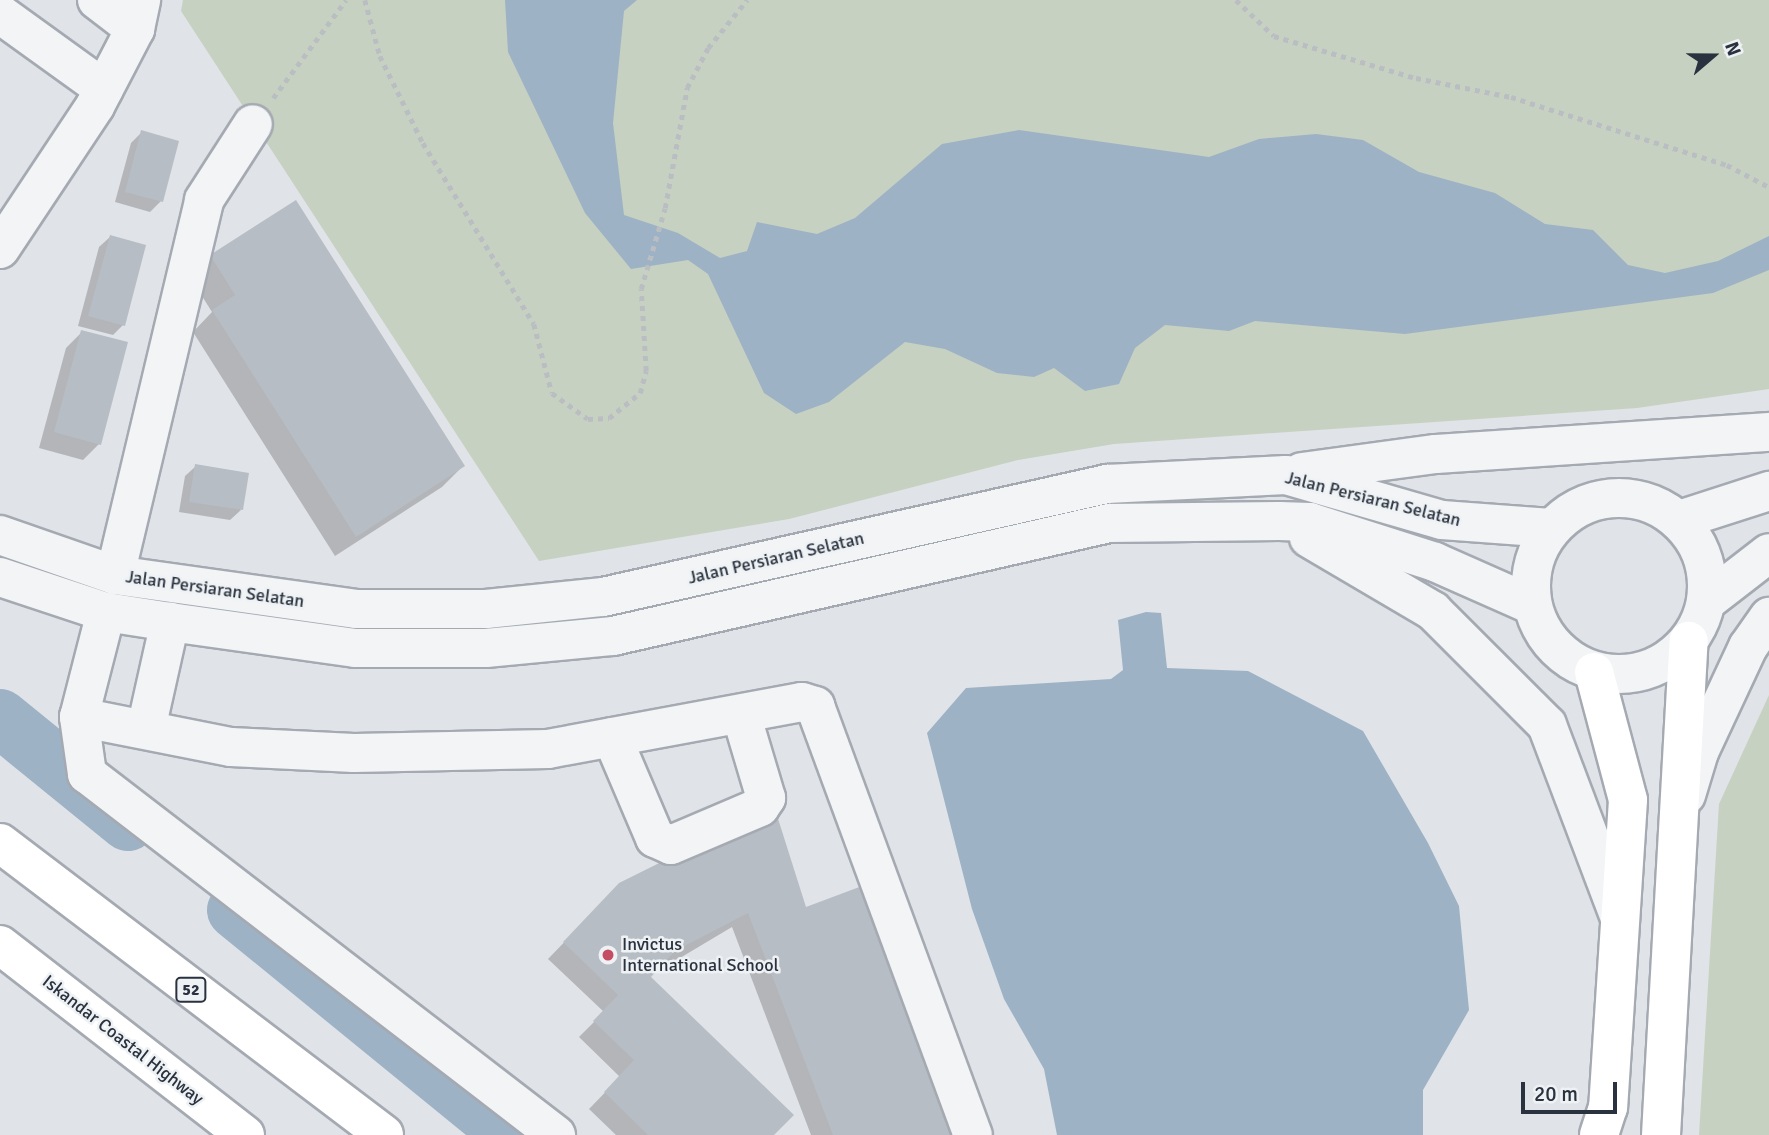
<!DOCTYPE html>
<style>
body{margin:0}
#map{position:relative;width:1769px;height:1135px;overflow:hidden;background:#e0e3e8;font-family:Signika,sans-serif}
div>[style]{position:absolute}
.green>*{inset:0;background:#c6d1c1}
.water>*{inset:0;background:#9db2c5}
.shadow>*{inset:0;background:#0003}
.river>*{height:58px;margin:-29px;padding:0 29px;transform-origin:29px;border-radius:29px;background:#9db2c5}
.building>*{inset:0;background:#b7bdc4}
.path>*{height:4.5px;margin-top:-2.25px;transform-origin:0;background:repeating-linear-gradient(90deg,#babec2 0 5px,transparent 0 10px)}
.roads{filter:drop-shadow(2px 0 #a5aab2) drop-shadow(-2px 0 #a5aab2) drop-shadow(0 2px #a5aab2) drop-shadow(0 -2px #a5aab2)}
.minor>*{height:38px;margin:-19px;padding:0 19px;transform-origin:19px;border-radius:19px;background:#f2f4f6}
.minor>.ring{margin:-19px;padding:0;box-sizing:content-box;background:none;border:38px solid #f2f4f6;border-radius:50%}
.highway>*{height:38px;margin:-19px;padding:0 19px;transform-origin:19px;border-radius:19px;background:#fff}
.dots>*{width:19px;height:19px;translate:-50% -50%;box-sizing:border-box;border:4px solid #eff2f5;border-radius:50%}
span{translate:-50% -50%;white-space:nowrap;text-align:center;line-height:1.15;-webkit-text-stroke:5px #eff2f5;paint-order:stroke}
.shield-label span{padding:2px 5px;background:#eff2f5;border:2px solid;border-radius:5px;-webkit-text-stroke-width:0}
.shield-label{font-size:16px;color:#29323e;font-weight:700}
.street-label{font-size:18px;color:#29323e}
.poi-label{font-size:18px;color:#29323e}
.left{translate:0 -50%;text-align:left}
.north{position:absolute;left:1678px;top:21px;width:70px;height:70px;-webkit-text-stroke:5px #eff2f5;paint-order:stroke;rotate:70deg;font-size:19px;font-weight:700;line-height:28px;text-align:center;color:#29323e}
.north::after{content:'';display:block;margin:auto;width:24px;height:32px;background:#29323e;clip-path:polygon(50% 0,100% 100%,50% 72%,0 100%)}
.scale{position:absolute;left:1521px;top:1082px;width:96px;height:32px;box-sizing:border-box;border:4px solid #29323e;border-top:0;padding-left:9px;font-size:21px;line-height:24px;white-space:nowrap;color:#29323e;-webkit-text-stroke:5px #eff2f5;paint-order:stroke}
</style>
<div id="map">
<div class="green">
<div style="clip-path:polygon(183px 0,1769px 0,1769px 389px,1637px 408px,1114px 444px,1018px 460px,789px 519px,539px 561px,181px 11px)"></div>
<div style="clip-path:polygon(1769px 695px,1769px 1135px,1699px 1135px,1719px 804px)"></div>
</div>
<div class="water">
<div style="clip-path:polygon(505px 0,637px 0,624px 11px,613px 123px,624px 215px,678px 233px,720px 258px,747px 251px,757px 222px,817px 234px,855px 218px,942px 144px,1019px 130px,1209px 157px,1259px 139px,1316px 134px,1363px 140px,1419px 172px,1495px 193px,1545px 224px,1593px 230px,1628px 265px,1665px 273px,1718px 261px,1769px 236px,1769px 270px,1713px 293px,1405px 334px,1255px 321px,1229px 331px,1165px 325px,1135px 348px,1119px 384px,1085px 391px,1054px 368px,1034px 377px,997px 373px,945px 349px,905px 342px,829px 402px,796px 414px,764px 393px,708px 274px,688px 260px,631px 269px,585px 213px,508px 52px)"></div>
<div style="clip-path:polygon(1146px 612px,1161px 613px,1167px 668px,1248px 671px,1363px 731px,1428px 843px,1459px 906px,1469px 1010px,1423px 1090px,1423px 1135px,1057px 1135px,1044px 1069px,1004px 999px,972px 909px,927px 733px,966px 688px,1111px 679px,1123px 670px,1118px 620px)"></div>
</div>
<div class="shadow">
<div style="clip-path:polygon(142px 132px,161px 201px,150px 212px,115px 202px,131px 143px)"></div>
<div style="clip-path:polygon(110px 237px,123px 325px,113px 335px,78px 326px,99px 247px)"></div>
<div style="clip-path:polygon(211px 256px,463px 466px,442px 487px,335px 556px,193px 332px,212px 312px,190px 277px)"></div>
<div style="clip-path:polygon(82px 332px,99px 444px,83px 460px,39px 448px,66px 348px)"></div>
<div style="clip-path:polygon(196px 466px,241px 510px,230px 520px,179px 512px,185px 476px)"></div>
<div style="clip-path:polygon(603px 902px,805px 909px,958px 1135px,811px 1135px,732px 927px,648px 977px,772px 1135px,616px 1135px,589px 1109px,620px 1077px,579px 1037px,604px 1012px,548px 959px)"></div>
</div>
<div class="river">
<div style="left:0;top:718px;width:165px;rotate:39.1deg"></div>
<div style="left:236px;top:910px;width:356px;rotate:39.2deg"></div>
</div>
<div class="building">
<div style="clip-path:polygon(141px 130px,179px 141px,163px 202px,125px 192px)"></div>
<div style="clip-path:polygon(296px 200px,465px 466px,356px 537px,212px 310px,235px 295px,210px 255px)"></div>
<div style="clip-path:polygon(110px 235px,146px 245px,125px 326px,88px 316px)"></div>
<div style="clip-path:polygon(81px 330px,128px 342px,101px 445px,54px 432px)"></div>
<div style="clip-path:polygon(195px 464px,249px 473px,243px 510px,189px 502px)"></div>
<div style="clip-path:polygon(774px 806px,806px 907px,862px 886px,959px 1135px,833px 1135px,748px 913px,675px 951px,651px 977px,794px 1115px,774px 1135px,648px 1135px,604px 1092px,634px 1060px,593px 1021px,618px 995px,563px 942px,619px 883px)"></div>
</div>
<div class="path">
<div style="left:365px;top:0;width:58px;rotate:75deg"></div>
<div style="left:380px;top:56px;width:97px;rotate:63.7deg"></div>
<div style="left:423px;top:143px;width:212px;rotate:58.5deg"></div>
<div style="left:534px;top:324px;width:71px;rotate:75.4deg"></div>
<div style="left:552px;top:393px;width:44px;rotate:35.8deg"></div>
<div style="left:588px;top:419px;width:21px;rotate:-3deg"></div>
<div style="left:609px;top:418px;width:40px;rotate:-39deg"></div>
<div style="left:640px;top:393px;width:23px;rotate:-75deg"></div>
<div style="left:646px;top:371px;width:82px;rotate:-93.5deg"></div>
<div style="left:641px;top:289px;width:84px;rotate:-73.5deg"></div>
<div style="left:665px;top:208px;width:122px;rotate:-79.6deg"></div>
<div style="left:687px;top:88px;width:45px;rotate:-62.3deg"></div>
<div style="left:708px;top:48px;width:62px;rotate:-50.9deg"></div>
<div style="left:1236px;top:0;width:52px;rotate:43.5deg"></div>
<div style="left:1274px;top:36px;width:148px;rotate:16.5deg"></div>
<div style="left:1416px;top:78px;width:97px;rotate:11.3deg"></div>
<div style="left:1511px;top:97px;width:226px;rotate:17.5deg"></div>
<div style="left:1727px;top:165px;width:47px;rotate:27.6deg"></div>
<div style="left:273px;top:98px;width:122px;rotate:-53.3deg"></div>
</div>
<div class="roads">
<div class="minor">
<div style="left:97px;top:0;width:48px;rotate:37.3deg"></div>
<div style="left:0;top:14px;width:128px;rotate:35.8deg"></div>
<div style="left:0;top:249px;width:172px;rotate:-56.4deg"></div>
<div style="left:95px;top:106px;width:87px;rotate:-62.5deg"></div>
<div style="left:135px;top:29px;width:30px;rotate:-78deg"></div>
<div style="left:1302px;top:472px;width:135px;rotate:-7.7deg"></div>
<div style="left:1436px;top:454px;width:334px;rotate:-3.8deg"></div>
<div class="ring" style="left:1531px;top:498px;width:138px;height:138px"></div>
<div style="left:1679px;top:520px;width:95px;rotate:-17.9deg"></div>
<div style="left:0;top:535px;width:122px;rotate:19.2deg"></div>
<div style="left:115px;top:575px;width:243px;rotate:8deg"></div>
<div style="left:356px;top:609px;width:130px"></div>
<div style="left:486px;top:609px;width:118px;rotate:-5.9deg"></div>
<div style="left:603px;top:597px;width:517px;rotate:-12.64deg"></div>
<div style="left:1107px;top:484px;width:179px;rotate:-2.9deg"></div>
<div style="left:1286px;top:475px;width:162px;rotate:16.1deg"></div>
<div style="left:1442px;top:520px;width:109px;rotate:4.2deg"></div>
<div style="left:1309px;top:538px;width:144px;rotate:30.5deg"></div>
<div style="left:1433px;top:611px;width:161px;rotate:45deg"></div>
<div style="left:1547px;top:725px;width:204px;rotate:69.3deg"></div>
<div style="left:115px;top:575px;width:385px;rotate:-76.6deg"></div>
<div style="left:204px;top:200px;width:90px;rotate:-57.2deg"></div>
<div style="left:0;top:577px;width:112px;rotate:18.3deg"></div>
<div style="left:106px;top:612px;width:65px;rotate:8.9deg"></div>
<div style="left:170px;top:622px;width:187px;rotate:8deg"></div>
<div style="left:355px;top:648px;width:131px"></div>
<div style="left:486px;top:648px;width:128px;rotate:-5.4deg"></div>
<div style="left:613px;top:636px;width:509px;rotate:-12.83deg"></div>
<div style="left:1109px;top:523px;width:170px;rotate:-0.7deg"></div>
<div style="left:1279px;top:521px;width:31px;rotate:2deg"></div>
<div style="left:1310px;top:522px;width:131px;rotate:17.7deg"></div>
<div style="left:1435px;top:562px;width:106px;rotate:23.9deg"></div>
<div style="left:1707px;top:601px;width:78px;rotate:-37.7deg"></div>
<div style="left:106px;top:612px;width:108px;rotate:104.4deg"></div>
<div style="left:79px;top:717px;width:58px;rotate:82deg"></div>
<div style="left:87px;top:774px;width:592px;rotate:37.59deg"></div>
<div style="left:79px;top:717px;width:155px;rotate:11.2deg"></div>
<div style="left:231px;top:747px;width:123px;rotate:2.8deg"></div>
<div style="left:354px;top:753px;width:194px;rotate:-1.2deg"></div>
<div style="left:548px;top:749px;width:258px;rotate:-10.5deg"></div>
<div style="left:802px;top:702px;width:14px;rotate:17deg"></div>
<div style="left:815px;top:706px;width:457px;rotate:69.8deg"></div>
<div style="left:146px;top:729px;width:110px;rotate:-77.4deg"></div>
<div style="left:612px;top:737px;width:110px;rotate:66.9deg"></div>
<div style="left:655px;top:838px;width:17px;rotate:24deg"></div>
<div style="left:671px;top:845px;width:97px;rotate:-23.1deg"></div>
<div style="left:760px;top:807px;width:11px;rotate:-56deg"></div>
<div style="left:766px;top:798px;width:88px;rotate:-106.6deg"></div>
<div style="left:1686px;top:795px;width:45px;rotate:-73.2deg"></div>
<div style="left:1699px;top:752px;width:116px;rotate:-65deg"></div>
<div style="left:1748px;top:647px;width:37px;rotate:-55deg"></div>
</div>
<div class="highway">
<div style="left:1594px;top:672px;width:132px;rotate:75.1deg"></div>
<div style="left:1628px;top:800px;width:308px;rotate:93.7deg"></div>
<div style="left:1608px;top:1107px;width:29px;rotate:108deg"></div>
<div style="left:0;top:843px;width:482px;rotate:37.2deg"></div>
<div style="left:0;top:945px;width:310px;rotate:37.8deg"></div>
<div style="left:1661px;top:1135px;width:495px;rotate:-86.8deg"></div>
</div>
</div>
<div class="dots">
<div style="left:608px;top:955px;background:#c44d64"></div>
</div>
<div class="shield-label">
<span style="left:191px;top:990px">52</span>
</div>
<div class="street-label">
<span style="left:1373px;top:499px;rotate:14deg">Jalan Persiaran Selatan</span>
<span style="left:776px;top:558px;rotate:-13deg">Jalan Persiaran Selatan</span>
<span style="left:215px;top:589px;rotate:8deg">Jalan Persiaran Selatan</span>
<span style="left:123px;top:1040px;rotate:38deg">Iskandar Coastal Highway</span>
</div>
<div class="poi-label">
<span class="left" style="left:622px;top:955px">Invictus<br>International School</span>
</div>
<div class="north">N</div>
<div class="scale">20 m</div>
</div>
